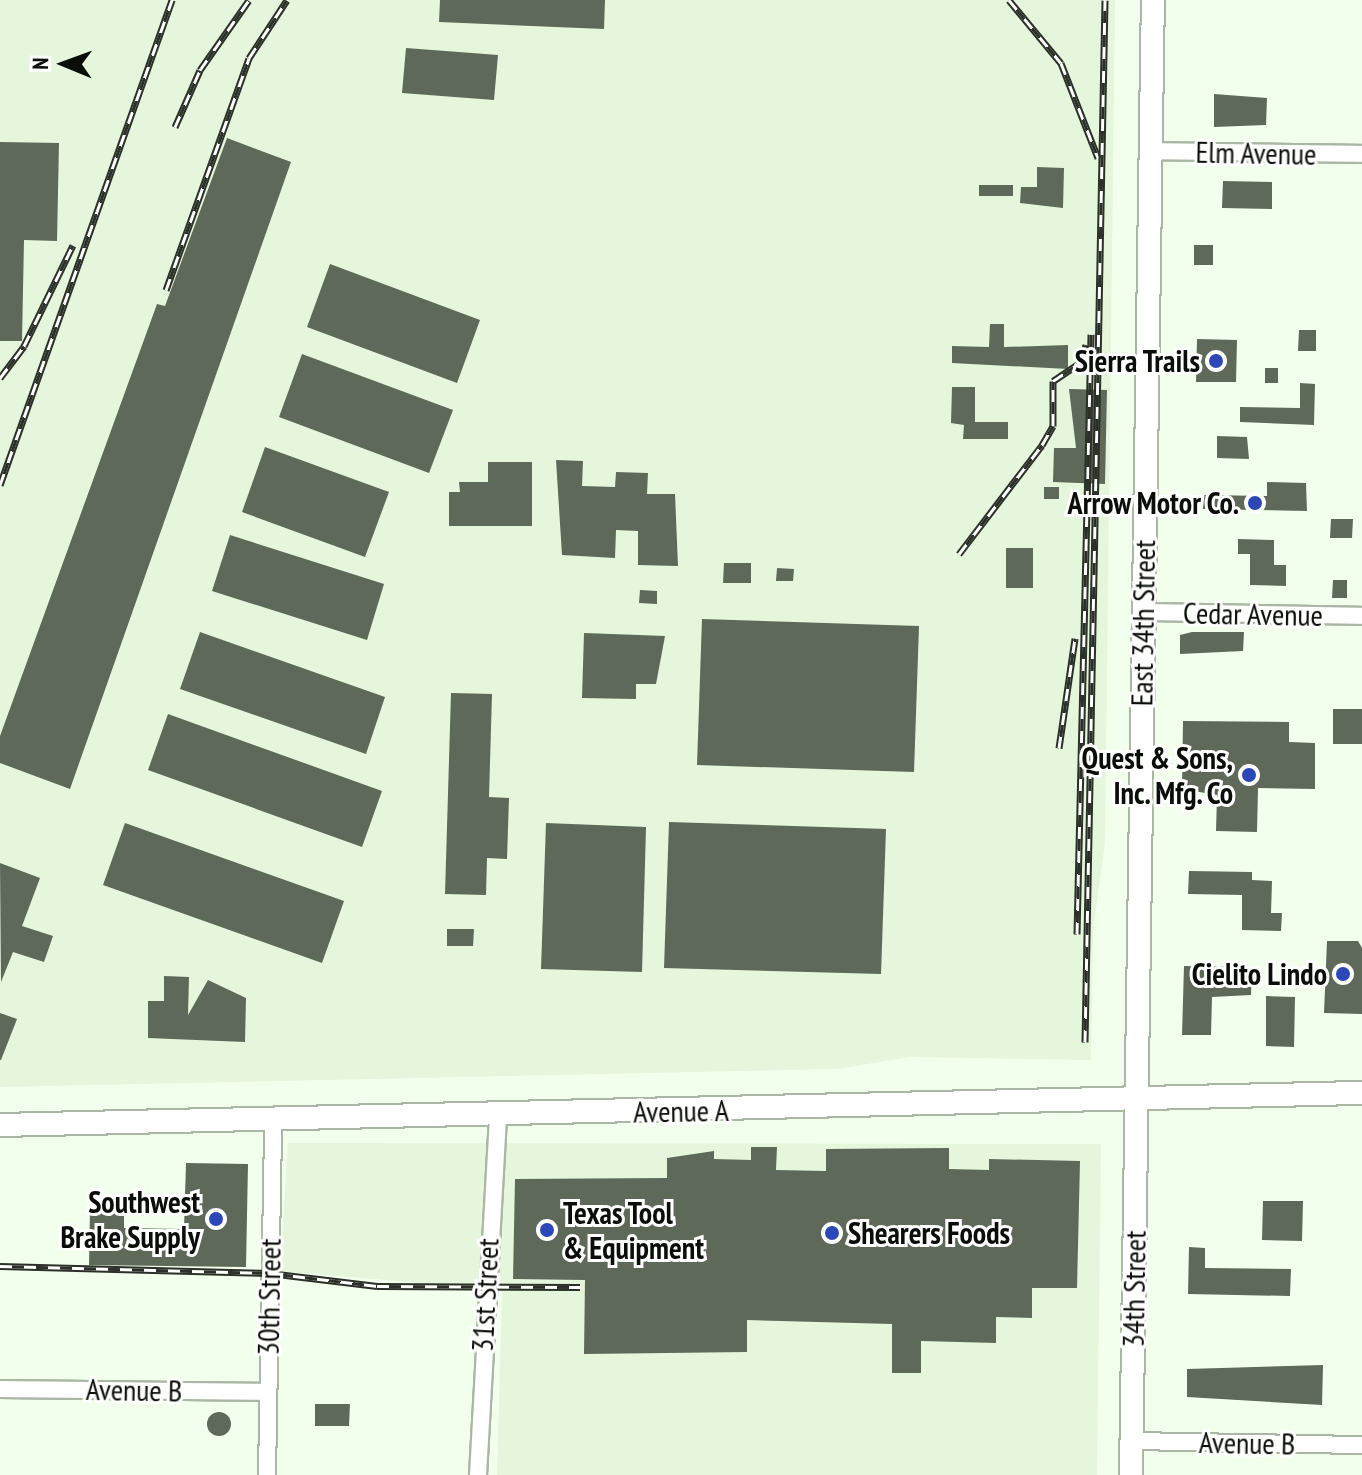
<!DOCTYPE html>
<style>
body{margin:0}
#map{position:relative;width:1362px;height:1475px;overflow:hidden;background:#f2ffec;font-family:"PT Sans Narrow",sans-serif}
div>[style]{position:absolute}
.built>*{inset:0;background:#e5f6dc}
.building>*{inset:0;background:#5e6959}
.round{border-radius:50%}
.roads{filter:drop-shadow(2px 0 #abb7a5) drop-shadow(-2px 0 #abb7a5) drop-shadow(0 2px #abb7a5) drop-shadow(0 -2px #abb7a5)}
.street>*{height:16px;margin:-8px;padding:0 8px;transform-origin:8px;border-radius:8px;background:#fff}
.secondary>*{height:22px;margin:-11px;padding:0 11px;transform-origin:11px;border-radius:11px;background:#fff}
.rail>*{height:7px;margin-top:-3.5px;transform-origin:0;background:repeating-linear-gradient(90deg,#fff 0 12px,#2b3028 0 24px);box-sizing:border-box;border-block:2px solid #2b3028}
.dots>*{width:22px;height:22px;translate:-50% -50%;box-sizing:border-box;border:4px solid #fff;border-radius:50%}
span{translate:-50% -50%;white-space:nowrap;text-align:center;line-height:1.15;-webkit-text-stroke:6px #fff;paint-order:stroke}
.street-label{font-size:30px;color:#0a0e08}
.poi-label{font-size:30px;color:#0a0e08;font-weight:700}
.right{translate:-100% -50%;text-align:right}
.left{translate:0 -50%;text-align:left}
.north{position:absolute;left:24px;top:24px;width:80px;height:80px;-webkit-text-stroke:6px #fff;paint-order:stroke;rotate:271deg;font-size:22px;font-weight:700;line-height:32px;text-align:center;color:#0a0e08}
.north::after{content:'';display:block;margin:auto;width:28px;height:36px;background:#0a0e08;clip-path:polygon(50% 0,100% 100%,50% 72%,0 100%)}
</style>
<div id="map">
<div class="built">
<div style="clip-path:polygon(0 0,1115px 0,1105px 843px,1093px 931px,1091px 1060px,909px 1057px,837px 1069px,0 1087px)"></div>
<div style="clip-path:polygon(288px 1143px,1101px 1144px,1097px 1475px,497px 1475px,502px 1290px,280px 1271px)"></div>
</div>
<div class="building">
<div style="clip-path:polygon(440px 0,605px 0,604px 29px,439px 22px)"></div>
<div style="clip-path:polygon(406px 48px,498px 55px,494px 100px,402px 93px)"></div>
<div style="clip-path:polygon(1214px 94px,1267px 98px,1266px 125px,1214px 127px)"></div>
<div style="clip-path:polygon(227px 138px,291px 162px,70px 789px,0 763px,0 736px,157px 304px,165px 306px)"></div>
<div style="clip-path:polygon(0 142px,59px 143px,57px 241px,24px 240px,22px 341px,0 341px)"></div>
<div style="clip-path:polygon(1037px 167px,1064px 168px,1063px 208px,1020px 203px,1021px 187px,1037px 187px)"></div>
<div style="clip-path:polygon(1223px 181px,1272px 182px,1272px 209px,1222px 208px)"></div>
<div style="clip-path:polygon(979px 185px,1013px 185px,1013px 196px,979px 196px)"></div>
<div style="clip-path:polygon(1194px 245px,1213px 245px,1213px 265px,1194px 265px)"></div>
<div style="clip-path:polygon(330px 264px,480px 320px,457px 383px,307px 327px)"></div>
<div style="clip-path:polygon(990px 324px,1004px 324px,1004px 347px,1068px 345px,1068px 369px,952px 363px,952px 346px,989px 347px)"></div>
<div style="clip-path:polygon(1299px 330px,1316px 330px,1316px 351px,1298px 351px)"></div>
<div style="clip-path:polygon(1197px 339px,1237px 340px,1236px 382px,1196px 382px)"></div>
<div style="clip-path:polygon(302px 354px,453px 410px,429px 473px,279px 417px)"></div>
<div style="clip-path:polygon(1265px 368px,1278px 368px,1278px 383px,1265px 383px)"></div>
<div style="clip-path:polygon(1300px 383px,1315px 384px,1314px 425px,1240px 422px,1240px 407px,1300px 408px)"></div>
<div style="clip-path:polygon(952px 387px,975px 387px,975px 422px,1008px 422px,1008px 439px,963px 439px,964px 425px,951px 423px)"></div>
<div style="clip-path:polygon(1069px 389px,1107px 390px,1105px 484px,1053px 482px,1054px 448px,1076px 448px)"></div>
<div style="clip-path:polygon(1217px 436px,1247px 437px,1249px 459px,1217px 458px)"></div>
<div style="clip-path:polygon(265px 447px,389px 492px,365px 557px,242px 512px)"></div>
<div style="clip-path:polygon(556px 460px,583px 461px,582px 486px,615px 487px,616px 472px,648px 473px,647px 494px,675px 494px,678px 566px,638px 565px,638px 531px,616px 530px,615px 558px,562px 555px)"></div>
<div style="clip-path:polygon(488px 462px,532px 462px,532px 526px,449px 526px,449px 492px,460px 492px,459px 482px,488px 482px)"></div>
<div style="clip-path:polygon(1267px 482px,1306px 483px,1307px 511px,1203px 509px,1203px 495px,1267px 496px)"></div>
<div style="clip-path:polygon(1044px 487px,1059px 487px,1059px 499px,1044px 499px)"></div>
<div style="clip-path:polygon(1331px 519px,1353px 519px,1352px 538px,1330px 538px)"></div>
<div style="clip-path:polygon(230px 535px,384px 584px,367px 640px,212px 591px)"></div>
<div style="clip-path:polygon(1238px 539px,1274px 540px,1274px 565px,1286px 565px,1286px 586px,1250px 585px,1250px 554px,1238px 554px)"></div>
<div style="clip-path:polygon(1006px 548px,1033px 548px,1033px 588px,1006px 588px)"></div>
<div style="clip-path:polygon(724px 563px,751px 563px,751px 583px,723px 583px)"></div>
<div style="clip-path:polygon(777px 568px,794px 569px,793px 581px,776px 581px)"></div>
<div style="clip-path:polygon(1333px 580px,1347px 580px,1347px 598px,1332px 598px)"></div>
<div style="clip-path:polygon(640px 590px,657px 591px,657px 604px,639px 603px)"></div>
<div style="clip-path:polygon(702px 619px,919px 626px,914px 772px,697px 765px)"></div>
<div style="clip-path:polygon(200px 632px,385px 697px,366px 754px,180px 689px)"></div>
<div style="clip-path:polygon(1192px 632px,1244px 632px,1243px 651px,1180px 654px,1180px 635px)"></div>
<div style="clip-path:polygon(584px 633px,665px 636px,656px 684px,636px 684px,636px 699px,582px 698px)"></div>
<div style="clip-path:polygon(451px 693px,492px 694px,489px 797px,509px 798px,507px 859px,487px 858px,486px 895px,445px 894px)"></div>
<div style="clip-path:polygon(1333px 709px,1362px 709px,1362px 744px,1333px 744px)"></div>
<div style="clip-path:polygon(168px 714px,382px 791px,362px 847px,148px 770px)"></div>
<div style="clip-path:polygon(1183px 721px,1289px 722px,1289px 742px,1315px 743px,1315px 789px,1258px 788px,1257px 832px,1216px 831px,1217px 795px,1182px 789px)"></div>
<div style="clip-path:polygon(669px 822px,886px 829px,881px 974px,664px 968px)"></div>
<div style="clip-path:polygon(125px 823px,344px 901px,322px 963px,103px 885px)"></div>
<div style="clip-path:polygon(546px 823px,646px 827px,642px 972px,541px 969px)"></div>
<div style="clip-path:polygon(0 863px,40px 878px,22px 926px,53px 936px,44px 962px,13px 952px,1px 982px)"></div>
<div style="clip-path:polygon(1189px 871px,1252px 872px,1252px 880px,1272px 881px,1271px 913px,1282px 913px,1281px 931px,1242px 930px,1242px 895px,1188px 894px)"></div>
<div style="clip-path:polygon(447px 929px,474px 929px,473px 946px,447px 946px)"></div>
<div style="clip-path:polygon(1327px 941px,1358px 941px,1362px 948px,1362px 1014px,1324px 1013px)"></div>
<div style="clip-path:polygon(1184px 966px,1252px 967px,1251px 995px,1212px 997px,1211px 1035px,1182px 1035px)"></div>
<div style="clip-path:polygon(164px 976px,189px 977px,188px 1015px,208px 980px,246px 998px,245px 1042px,148px 1038px,148px 1001px,164px 1001px)"></div>
<div style="clip-path:polygon(1266px 996px,1295px 997px,1294px 1047px,1266px 1046px)"></div>
<div style="clip-path:polygon(0 1013px,17px 1019px,1px 1060px,0 1060px)"></div>
<div style="clip-path:polygon(751px 1147px,777px 1147px,776px 1170px,826px 1171px,826px 1149px,949px 1148px,949px 1169px,989px 1170px,989px 1159px,1080px 1161px,1077px 1288px,1032px 1288px,1032px 1318px,996px 1317px,996px 1343px,921px 1341px,921px 1373px,892px 1373px,892px 1324px,747px 1320px,747px 1352px,584px 1354px,585px 1280px,513px 1279px,515px 1179px,667px 1178px,667px 1158px,714px 1151px,714px 1159px,751px 1160px)"></div>
<div style="clip-path:polygon(186px 1163px,248px 1164px,246px 1267px,89px 1265px,90px 1210px,124px 1211px,124px 1228px,184px 1229px)"></div>
<div style="clip-path:polygon(1263px 1201px,1303px 1201px,1302px 1241px,1262px 1240px)"></div>
<div style="clip-path:polygon(1189px 1247px,1205px 1248px,1205px 1268px,1291px 1269px,1290px 1296px,1188px 1294px)"></div>
<div style="clip-path:polygon(1323px 1365px,1322px 1405px,1187px 1397px,1187px 1369px)"></div>
<div style="clip-path:polygon(315px 1404px,350px 1404px,349px 1426px,315px 1426px)"></div>
<div class="round" style="left:207px;top:1412px;width:24px;height:24px"></div>
</div>
<div class="roads">
<div class="street">
<div style="left:1150px;top:151px;width:212px;rotate:0.8deg"></div>
<div style="left:1143px;top:612px;width:219px;rotate:1deg"></div>
<div style="left:0;top:1389px;width:268px;rotate:0.6deg"></div>
<div style="left:1131px;top:1441px;width:231px;rotate:1deg"></div>
<div style="left:267px;top:1475px;width:355px;rotate:-89deg"></div>
<div style="left:478px;top:1475px;width:361px;rotate:-86.8deg"></div>
</div>
<div class="secondary">
<div style="left:0;top:1125px;width:1362px;rotate:-1.35deg"></div>
<div style="left:1131px;top:1475px;width:1475px;rotate:-89.15deg"></div>
</div>
</div>
<div class="rail">
<div style="left:1009px;top:0;width:82px;rotate:50.5deg"></div>
<div style="left:1061px;top:63px;width:102px;rotate:68.7deg"></div>
<div style="left:175px;top:127px;width:62px;rotate:-66.3deg"></div>
<div style="left:200px;top:70px;width:85px;rotate:-55deg"></div>
<div style="left:166px;top:290px;width:246px;rotate:-70.3deg"></div>
<div style="left:249px;top:58px;width:69px;rotate:-56.8deg"></div>
<div style="left:0;top:378px;width:40px;rotate:-53deg"></div>
<div style="left:24px;top:346px;width:112px;rotate:-64.1deg"></div>
<div style="left:0;top:485px;width:515px;rotate:-70.47deg"></div>
<div style="left:959px;top:554px;width:137px;rotate:-52.7deg"></div>
<div style="left:1042px;top:445px;width:22px;rotate:-60deg"></div>
<div style="left:1053px;top:426px;width:45px;rotate:-90deg"></div>
<div style="left:1053px;top:381px;width:34px;rotate:-34deg"></div>
<div style="left:1081px;top:362px;width:18px;rotate:-74deg"></div>
<div style="left:1059px;top:748px;width:111px;rotate:-81.7deg"></div>
<div style="left:1077px;top:934px;width:600px;rotate:-88.66deg"></div>
<div style="left:1085px;top:1042px;width:1042px;rotate:-88.9deg"></div>
<div style="left:0;top:1266px;width:269px;rotate:1.5deg"></div>
<div style="left:269px;top:1273px;width:109px;rotate:6.9deg"></div>
<div style="left:377px;top:1286px;width:203px;rotate:0.3deg"></div>
</div>
<div class="dots">
<div style="left:1216px;top:361px;background:#2c47b7"></div>
<div style="left:1255px;top:503px;background:#2c47b7"></div>
<div style="left:1249px;top:775px;background:#2c47b7"></div>
<div style="left:1343px;top:974px;background:#2c47b7"></div>
<div style="left:216px;top:1219px;background:#2c47b7"></div>
<div style="left:547px;top:1230px;background:#2c47b7"></div>
<div style="left:832px;top:1233px;background:#2c47b7"></div>
</div>
<div class="street-label">
<span style="left:1256px;top:153px;rotate:1deg">Elm Avenue</span>
<span style="left:1253px;top:614px;rotate:1deg">Cedar Avenue</span>
<span style="left:1143px;top:623px;rotate:-89deg">East 34th Street</span>
<span style="left:681px;top:1111px;rotate:-1deg">Avenue A</span>
<span style="left:1134px;top:1289px;rotate:-89deg">34th Street</span>
<span style="left:485px;top:1295px;rotate:-87deg">31st Street</span>
<span style="left:269px;top:1297px;rotate:-89deg">30th Street</span>
<span style="left:134px;top:1390px;rotate:1deg">Avenue B</span>
<span style="left:1247px;top:1443px;rotate:1deg">Avenue B</span>
</div>
<div class="poi-label">
<span class="right" style="left:1200px;top:361px">Sierra Trails</span>
<span class="right" style="left:1239px;top:503px">Arrow Motor Co.</span>
<span class="right" style="left:1233px;top:775px">Quest &amp; Sons,<br>Inc. Mfg. Co</span>
<span class="right" style="left:1327px;top:974px">Cielito Lindo</span>
<span class="right" style="left:200px;top:1219px">Southwest<br>Brake Supply</span>
<span class="left" style="left:563px;top:1230px">Texas Tool<br>&amp; Equipment</span>
<span class="left" style="left:848px;top:1233px">Shearers Foods</span>
</div>
<div class="north">N</div>
</div>
